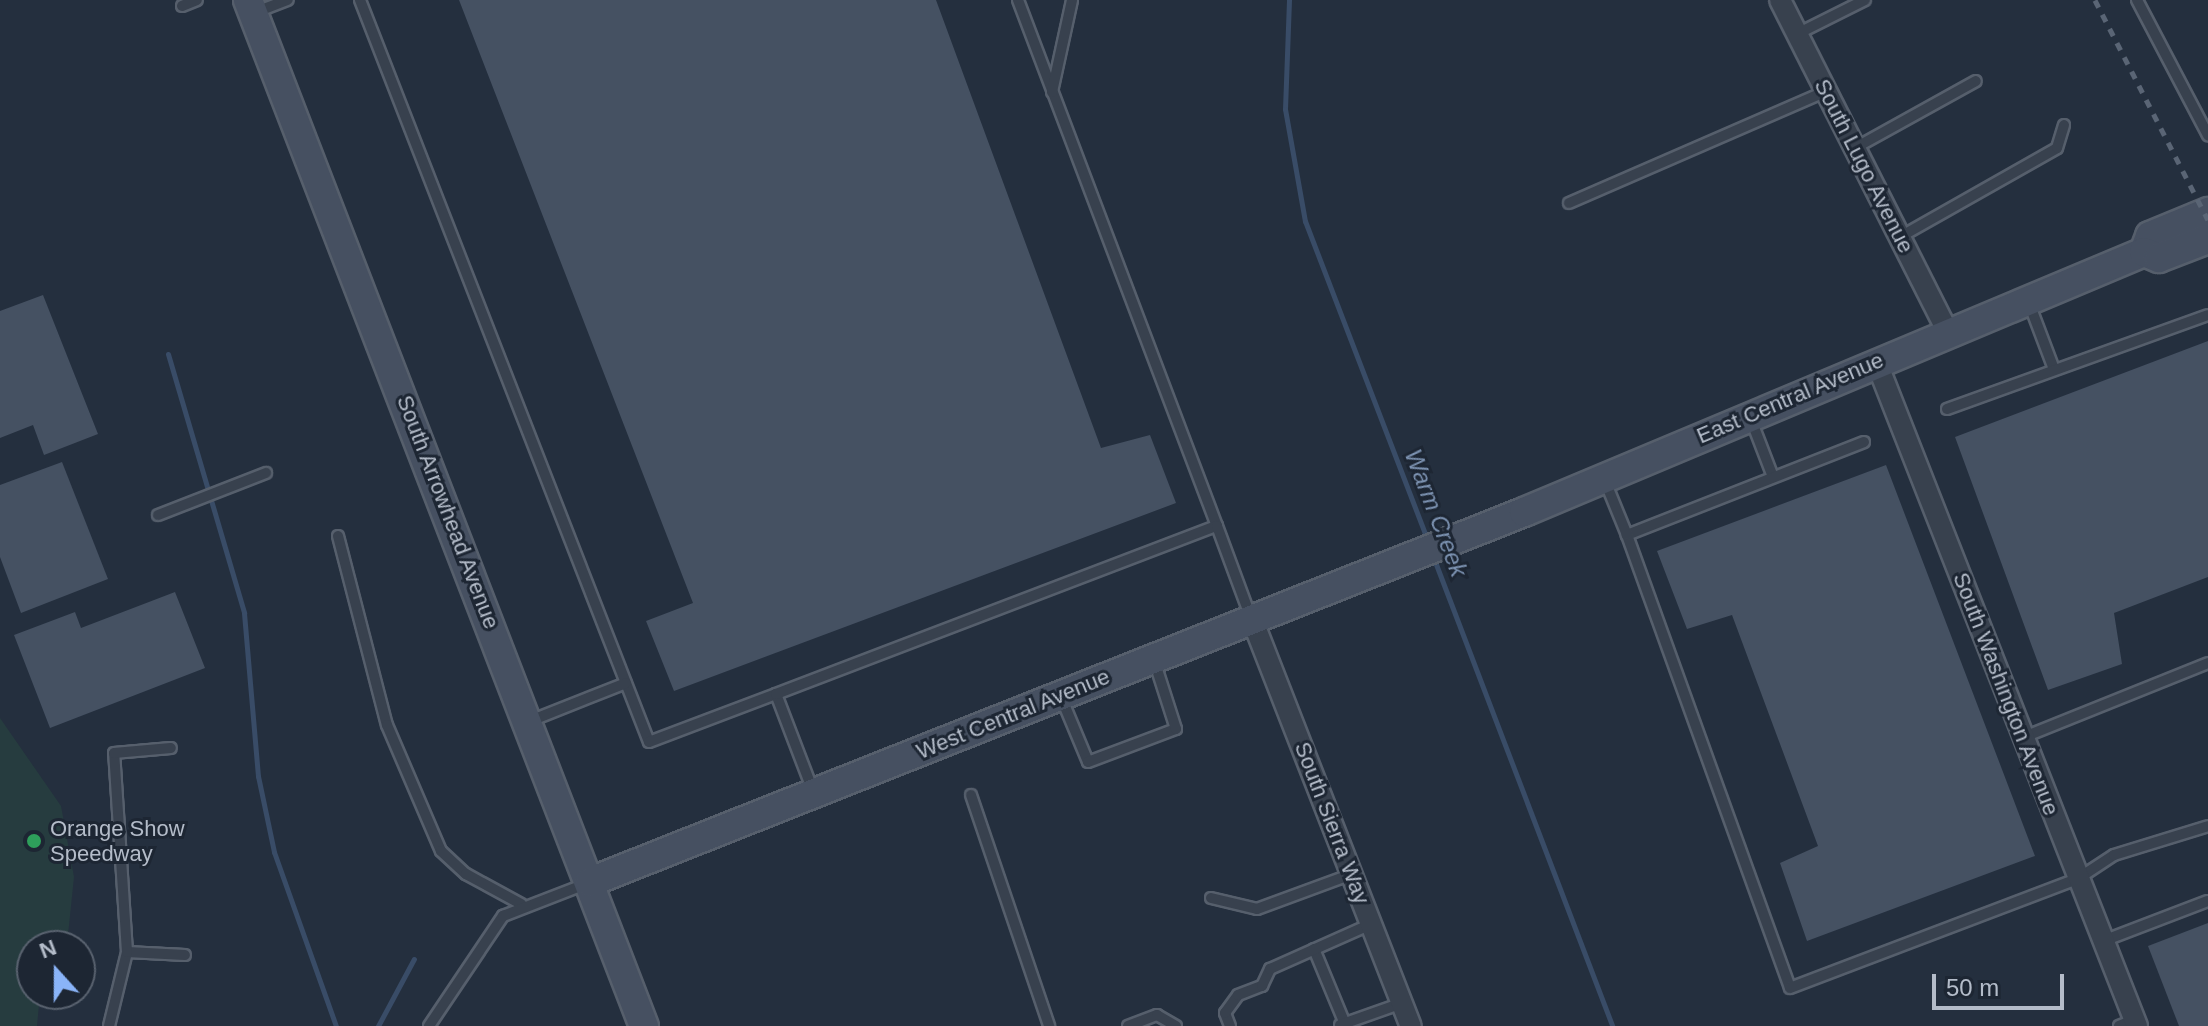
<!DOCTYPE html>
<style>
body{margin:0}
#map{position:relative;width:2208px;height:1026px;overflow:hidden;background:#242f3e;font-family:Helvetica,sans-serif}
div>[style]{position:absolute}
.green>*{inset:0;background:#263c3f}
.stream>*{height:5px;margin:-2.5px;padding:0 2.5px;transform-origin:2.5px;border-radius:2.5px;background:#394c67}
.building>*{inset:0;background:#455162}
.roads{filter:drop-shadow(2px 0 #565f6c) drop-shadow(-2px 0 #565f6c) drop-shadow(0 2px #565f6c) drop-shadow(0 -2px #565f6c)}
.lane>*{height:10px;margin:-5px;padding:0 5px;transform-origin:5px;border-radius:5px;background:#38414e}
.street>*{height:20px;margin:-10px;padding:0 10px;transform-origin:10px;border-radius:10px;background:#38414e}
.secondary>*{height:28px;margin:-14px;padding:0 14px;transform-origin:14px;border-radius:14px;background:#465061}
.rail>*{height:5px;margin-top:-2.5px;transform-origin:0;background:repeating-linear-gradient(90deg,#5a6575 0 8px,transparent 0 16px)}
.dots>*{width:22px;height:22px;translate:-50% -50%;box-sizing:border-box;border:4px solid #1d2633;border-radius:50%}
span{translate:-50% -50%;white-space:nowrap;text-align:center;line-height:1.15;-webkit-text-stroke:6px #1d2633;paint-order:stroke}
.street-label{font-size:22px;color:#b4bcc9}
.poi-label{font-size:22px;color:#b4bcc9}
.left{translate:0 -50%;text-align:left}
.water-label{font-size:24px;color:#7c92b1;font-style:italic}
.north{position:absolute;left:16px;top:930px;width:80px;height:80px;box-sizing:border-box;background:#1d2633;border:2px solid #59626f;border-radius:50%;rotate:339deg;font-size:22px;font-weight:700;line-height:32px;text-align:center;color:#b4bcc9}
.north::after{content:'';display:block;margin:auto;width:28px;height:36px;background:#8ab4f8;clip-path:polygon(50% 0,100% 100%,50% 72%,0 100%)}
.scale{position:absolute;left:1932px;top:974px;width:132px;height:36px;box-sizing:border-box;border:4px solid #b4bcc9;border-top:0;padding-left:10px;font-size:24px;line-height:28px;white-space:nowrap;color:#b4bcc9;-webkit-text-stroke:6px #1d2633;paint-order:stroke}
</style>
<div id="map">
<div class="green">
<div style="clip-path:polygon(0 718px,61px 806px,74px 877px,68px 935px,60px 946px,32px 946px,32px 994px,40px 994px,37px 1026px,0 1026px)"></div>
</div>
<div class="stream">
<div style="left:1289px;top:0;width:109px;rotate:92.1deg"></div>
<div style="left:1285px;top:109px;width:114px;rotate:79.9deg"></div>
<div style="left:1305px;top:221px;width:344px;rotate:69deg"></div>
<div style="left:168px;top:354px;width:270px;rotate:73.6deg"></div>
<div style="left:244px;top:613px;width:164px;rotate:85.1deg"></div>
<div style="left:258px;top:776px;width:78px;rotate:78.1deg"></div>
<div style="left:274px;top:852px;width:185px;rotate:70.4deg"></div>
<div style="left:1434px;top:559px;width:500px;rotate:69.1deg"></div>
<div style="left:378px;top:1026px;width:76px;rotate:-61.8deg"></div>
</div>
<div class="building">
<div style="clip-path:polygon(459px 0,936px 0,1101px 448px,1150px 435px,1176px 503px,674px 691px,646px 621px,693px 603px)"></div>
<div style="clip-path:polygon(43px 295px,98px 434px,44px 455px,33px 425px,0 438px,0 311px)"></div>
<div style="clip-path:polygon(2208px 341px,2208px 577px,2114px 613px,2122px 664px,2048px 690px,1955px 437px)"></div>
<div style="clip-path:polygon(62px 462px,108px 579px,21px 613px,0 557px,0 485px)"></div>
<div style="clip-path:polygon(1886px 465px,2035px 856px,1807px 941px,1780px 863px,1818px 846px,1732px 615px,1687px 629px,1657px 551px)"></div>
<div style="clip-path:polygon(175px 592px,205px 668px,50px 728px,14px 635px,75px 612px,81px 628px)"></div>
<div style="clip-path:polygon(2208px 923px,2208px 1026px,2179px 1026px,2148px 946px)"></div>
</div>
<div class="roads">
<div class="lane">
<div style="left:360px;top:0;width:796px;rotate:68.72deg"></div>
<div style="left:649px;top:742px;width:136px;rotate:-20.7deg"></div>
<div style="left:776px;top:694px;width:104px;rotate:69.1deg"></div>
<div style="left:1018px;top:0;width:562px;rotate:69.28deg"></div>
<div style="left:2137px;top:0;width:153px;rotate:62.3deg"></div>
<div style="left:182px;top:6px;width:16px;rotate:-22deg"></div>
<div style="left:256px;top:12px;width:34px;rotate:-21deg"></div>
<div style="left:1797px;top:34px;width:76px;rotate:-26.6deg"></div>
<div style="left:1052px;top:92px;width:94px;rotate:-77.7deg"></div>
<div style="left:1855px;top:148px;width:138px;rotate:-29deg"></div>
<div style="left:1569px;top:203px;width:280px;rotate:-23.5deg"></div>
<div style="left:1900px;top:237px;width:180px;rotate:-29.5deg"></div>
<div style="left:2057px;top:148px;width:24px;rotate:-73deg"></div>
<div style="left:2029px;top:303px;width:71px;rotate:69.3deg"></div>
<div style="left:1947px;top:409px;width:277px;rotate:-19.8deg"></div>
<div style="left:1750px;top:417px;width:64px;rotate:69deg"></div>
<div style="left:1864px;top:442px;width:255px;rotate:158.6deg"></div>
<div style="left:1627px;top:535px;width:481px;rotate:70.2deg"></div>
<div style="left:1790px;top:988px;width:309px;rotate:-20.8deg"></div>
<div style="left:2079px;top:878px;width:42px;rotate:-33.3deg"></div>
<div style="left:2114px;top:855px;width:98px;rotate:-17.1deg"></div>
<div style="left:1605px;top:481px;width:58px;rotate:67.8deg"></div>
<div style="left:158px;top:515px;width:116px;rotate:-21.3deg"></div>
<div style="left:338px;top:536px;width:195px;rotate:75.5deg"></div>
<div style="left:387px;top:725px;width:137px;rotate:66.8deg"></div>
<div style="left:441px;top:851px;width:34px;rotate:43deg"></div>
<div style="left:466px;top:874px;width:63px;rotate:28.6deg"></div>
<div style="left:776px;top:694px;width:472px;rotate:-20.9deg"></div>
<div style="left:1217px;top:526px;width:98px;rotate:69.7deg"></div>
<div style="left:1061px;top:697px;width:70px;rotate:67.4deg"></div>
<div style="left:1088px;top:762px;width:94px;rotate:-20.6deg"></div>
<div style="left:1176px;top:729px;width:72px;rotate:-107.7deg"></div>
<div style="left:530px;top:721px;width:103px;rotate:-21.6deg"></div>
<div style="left:2024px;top:737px;width:198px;rotate:-21.9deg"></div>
<div style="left:971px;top:795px;width:244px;rotate:71.3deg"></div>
<div style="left:1211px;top:898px;width:47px;rotate:13.4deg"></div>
<div style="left:1257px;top:909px;width:101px;rotate:-20.2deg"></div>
<div style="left:2103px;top:941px;width:112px;rotate:-20.9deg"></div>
<div style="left:1314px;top:949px;width:81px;rotate:67.5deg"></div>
<div style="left:127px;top:952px;width:58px;rotate:3deg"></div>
<div style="left:1340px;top:1025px;width:66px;rotate:-19.5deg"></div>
<div style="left:109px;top:1026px;width:76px;rotate:-76.3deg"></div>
<div style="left:127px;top:952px;width:199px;rotate:-93.7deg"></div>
<div style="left:114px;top:753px;width:57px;rotate:-5deg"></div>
<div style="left:429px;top:1026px;width:133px;rotate:-56.1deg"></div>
<div style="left:503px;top:916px;width:91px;rotate:-21.2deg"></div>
<div style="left:1128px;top:1026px;width:31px;rotate:-21deg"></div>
<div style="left:1157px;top:1015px;width:22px;rotate:30deg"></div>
<div style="left:1230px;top:1026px;width:14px;rotate:-111deg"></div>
<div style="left:1225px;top:1013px;width:22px;rotate:-54deg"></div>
<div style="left:1238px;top:995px;width:26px;rotate:-21deg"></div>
<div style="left:1262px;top:986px;width:19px;rotate:-65deg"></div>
<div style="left:1270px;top:969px;width:111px;rotate:-24deg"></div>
<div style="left:2119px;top:1026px;width:16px;rotate:-22deg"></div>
</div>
<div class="street">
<div style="left:1780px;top:0;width:371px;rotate:63.2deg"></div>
<div style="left:1876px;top:361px;width:714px;rotate:68.57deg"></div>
<div style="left:1252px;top:619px;width:437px;rotate:68.7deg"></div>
</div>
<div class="secondary">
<div style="left:248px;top:0;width:1100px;rotate:68.9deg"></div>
<div style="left:2144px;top:252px;width:17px;rotate:-69deg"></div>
<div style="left:2150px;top:236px;width:63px;rotate:-22.5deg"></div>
<div style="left:590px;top:882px;width:1005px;rotate:-21.61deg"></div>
<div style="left:1524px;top:512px;width:672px;rotate:-22.75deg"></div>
<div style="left:2144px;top:252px;width:16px;rotate:22deg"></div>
<div style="left:2159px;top:258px;width:53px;rotate:-21.2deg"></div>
</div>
</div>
<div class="rail">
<div style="left:2095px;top:0;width:247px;rotate:62.8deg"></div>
</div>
<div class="dots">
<div style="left:34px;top:841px;background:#2e9e5b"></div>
</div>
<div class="street-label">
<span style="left:1864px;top:166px;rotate:63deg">South Lugo Avenue</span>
<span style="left:1790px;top:398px;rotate:-23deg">East Central Avenue</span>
<span style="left:448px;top:512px;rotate:69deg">South Arrowhead Avenue</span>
<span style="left:2006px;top:694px;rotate:69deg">South Washington Avenue</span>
<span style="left:1013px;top:714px;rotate:-22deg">West Central Avenue</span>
<span style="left:1332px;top:823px;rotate:69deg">South Sierra Way</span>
</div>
<div class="poi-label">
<span class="left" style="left:50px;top:841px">Orange Show<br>Speedway</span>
</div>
<div class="water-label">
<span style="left:1436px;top:513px;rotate:69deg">Warm Creek</span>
</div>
<div class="north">N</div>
<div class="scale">50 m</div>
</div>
